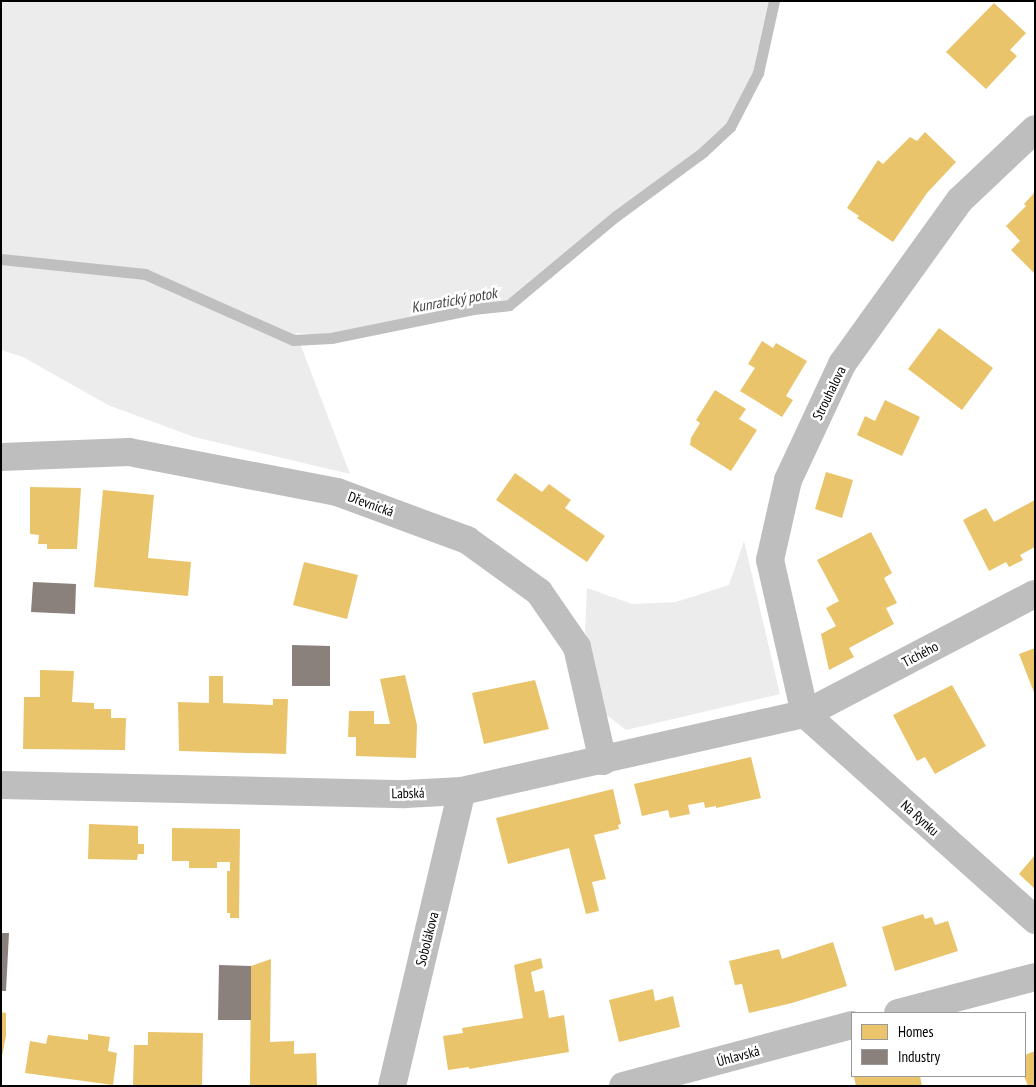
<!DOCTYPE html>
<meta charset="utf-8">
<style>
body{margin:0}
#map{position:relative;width:1036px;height:1087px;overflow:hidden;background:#fff;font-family:"PT Sans Narrow",sans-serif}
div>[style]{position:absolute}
.green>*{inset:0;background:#ececec}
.homes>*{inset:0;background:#e9c46a}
.industry>*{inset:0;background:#8a817c}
.stream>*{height:11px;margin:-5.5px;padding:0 5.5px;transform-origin:5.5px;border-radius:5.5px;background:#bfbfbf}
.street>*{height:28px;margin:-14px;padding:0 14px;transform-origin:14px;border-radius:14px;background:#bebebe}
span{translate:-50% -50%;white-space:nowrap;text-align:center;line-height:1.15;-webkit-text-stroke:5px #fff;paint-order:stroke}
.street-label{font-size:14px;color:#000}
.water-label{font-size:15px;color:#444;font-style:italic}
.frame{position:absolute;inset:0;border:2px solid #000;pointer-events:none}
.legend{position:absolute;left:851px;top:1012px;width:175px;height:65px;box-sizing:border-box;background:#fff;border:1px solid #999;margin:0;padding:6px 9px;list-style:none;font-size:15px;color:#000}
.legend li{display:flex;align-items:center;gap:10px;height:25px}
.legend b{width:25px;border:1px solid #999}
</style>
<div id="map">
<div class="green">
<div style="clip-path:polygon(1px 1px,774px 1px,758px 73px,729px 126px,509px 305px,340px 336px,296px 333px,350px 474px,194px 437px,108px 405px,23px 357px,1px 350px)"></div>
<div style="clip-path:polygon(744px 541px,780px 694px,626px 730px,604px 713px,585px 632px,587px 588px,632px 604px,676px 602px,729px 585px)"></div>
</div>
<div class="homes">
<div style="clip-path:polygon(994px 3px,1026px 33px,1010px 50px,1017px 56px,986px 89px,946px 52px)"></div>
<div style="clip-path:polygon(925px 132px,956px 162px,927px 193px,893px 242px,857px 218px,859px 216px,847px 208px,878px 160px,883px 164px,910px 137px,917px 141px)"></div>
<div style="clip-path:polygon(1035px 192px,1035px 274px,1011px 250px,1020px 241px,1006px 226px,1026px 206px,1024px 204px)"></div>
<div style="clip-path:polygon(939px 328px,993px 368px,962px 410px,908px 369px)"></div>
<div style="clip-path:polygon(762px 341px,773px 348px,776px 343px,807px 361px,786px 396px,793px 400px,782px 417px,740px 391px,755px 368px,748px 364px)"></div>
<div style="clip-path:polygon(715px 390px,746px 409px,739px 419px,757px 430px,731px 471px,690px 445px,691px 438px,700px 423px,696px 420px)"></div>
<div style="clip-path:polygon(885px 400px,920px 417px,902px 456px,857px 435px,865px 416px,875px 421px)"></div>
<div style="clip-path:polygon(826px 472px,853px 480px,842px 518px,815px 509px)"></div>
<div style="clip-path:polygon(515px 473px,542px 492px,549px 484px,571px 500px,565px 508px,605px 536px,587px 562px,496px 500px)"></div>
<div style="clip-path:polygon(30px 487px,81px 488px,77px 549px,47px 549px,47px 544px,38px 544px,39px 535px,30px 534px)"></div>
<div style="clip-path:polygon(103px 490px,154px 495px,148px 558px,191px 562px,188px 596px,94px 587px)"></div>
<div style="clip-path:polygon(1035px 500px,1035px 547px,1020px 555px,1023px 560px,1009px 567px,1006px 562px,989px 571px,963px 520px,986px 508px,994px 522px)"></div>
<div style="clip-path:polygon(871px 532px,892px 573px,884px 578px,897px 603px,886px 608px,894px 624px,849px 648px,854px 657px,829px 670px,821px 634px,836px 626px,826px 608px,839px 601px,817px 560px)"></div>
<div style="clip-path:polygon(304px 562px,358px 575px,347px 619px,293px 605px)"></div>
<div style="clip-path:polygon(1035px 648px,1035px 695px,1019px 654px)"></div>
<div style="clip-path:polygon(40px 670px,74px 671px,72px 702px,94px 703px,94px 709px,111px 709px,111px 718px,126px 718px,125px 750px,23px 749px,24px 697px,40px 697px)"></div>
<div style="clip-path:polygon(405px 675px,417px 725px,416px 758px,356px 756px,356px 737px,348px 737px,349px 711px,374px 711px,374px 724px,390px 724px,380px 679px)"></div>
<div style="clip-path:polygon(209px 676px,223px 676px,223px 703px,273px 705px,273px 699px,288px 699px,286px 754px,179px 751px,178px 702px,209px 703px)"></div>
<div style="clip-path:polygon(535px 680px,549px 729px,484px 744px,472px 693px)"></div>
<div style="clip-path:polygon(952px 685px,986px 746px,935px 774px,925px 757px,917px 761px,893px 715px)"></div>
<div style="clip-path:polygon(751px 757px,761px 798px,716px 808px,716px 806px,705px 808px,704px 802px,688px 805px,690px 814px,670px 818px,668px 810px,642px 816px,634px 784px)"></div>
<div style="clip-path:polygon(613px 789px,621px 824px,618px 825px,619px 829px,594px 835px,606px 879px,592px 882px,599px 911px,586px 914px,569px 848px,508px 864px,496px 818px)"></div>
<div style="clip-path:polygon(89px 824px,138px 826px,138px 844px,144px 844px,144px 854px,138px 854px,137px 860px,88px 859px)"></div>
<div style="clip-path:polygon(172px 828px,240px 829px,239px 918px,230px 918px,230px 913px,227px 913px,227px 871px,230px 871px,230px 862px,217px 862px,217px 868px,189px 868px,189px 861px,172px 861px)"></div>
<div style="clip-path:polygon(1035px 855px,1035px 889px,1019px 874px)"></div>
<div style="clip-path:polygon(923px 914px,925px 919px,932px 917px,935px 925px,948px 921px,958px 951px,895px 971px,882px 927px)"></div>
<div style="clip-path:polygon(833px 942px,847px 986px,792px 1003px,749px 1013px,742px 984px,735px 985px,729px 961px,779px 949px,782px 959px)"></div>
<div style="clip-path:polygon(541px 958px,543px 968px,531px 972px,535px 992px,544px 990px,549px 1018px,564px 1015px,569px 1052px,469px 1069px,469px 1067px,448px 1070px,443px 1036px,463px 1033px,462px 1028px,523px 1018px,514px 965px)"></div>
<div style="clip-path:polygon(271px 959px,270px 1042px,294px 1041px,294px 1054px,316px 1053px,317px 1086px,250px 1086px,251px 966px)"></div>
<div style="clip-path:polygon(653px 989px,655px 1001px,673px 996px,680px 1027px,619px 1042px,609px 1000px)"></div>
<div style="clip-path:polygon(1px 1012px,6px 1013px,6px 1036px,2px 1056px)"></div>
<div style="clip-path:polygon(148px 1032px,203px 1033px,202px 1086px,133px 1086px,134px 1045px,148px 1045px)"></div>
<div style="clip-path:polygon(88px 1034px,110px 1037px,108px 1051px,117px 1053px,113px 1085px,25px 1073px,30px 1041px,46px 1044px,48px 1035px,88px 1040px)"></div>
<div style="clip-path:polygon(1035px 1051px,1035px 1086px,1028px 1086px,1024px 1076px,1025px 1055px)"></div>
<div style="clip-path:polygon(861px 1076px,920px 1076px,922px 1086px,856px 1086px,854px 1077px)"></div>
</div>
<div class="industry">
<div style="clip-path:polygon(33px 582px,76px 584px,75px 614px,31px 612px)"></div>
<div style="clip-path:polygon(292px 645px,330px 646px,330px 686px,292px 686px)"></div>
<div style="clip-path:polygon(1px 933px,9px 933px,6px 991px,1px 991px)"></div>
<div style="clip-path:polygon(219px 965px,251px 966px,251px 1020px,218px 1020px)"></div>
</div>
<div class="stream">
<div style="left:1px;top:259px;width:145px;rotate:5.9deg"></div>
<div style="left:145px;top:274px;width:162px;rotate:24deg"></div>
<div style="left:293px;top:340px;width:38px;rotate:-3deg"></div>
<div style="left:331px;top:338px;width:145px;rotate:-11.5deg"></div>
<div style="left:473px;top:309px;width:36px;rotate:-6deg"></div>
<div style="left:509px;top:305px;width:139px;rotate:-39.8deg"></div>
<div style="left:616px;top:216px;width:108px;rotate:-36.3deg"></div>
<div style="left:703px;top:152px;width:37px;rotate:-43deg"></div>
<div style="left:730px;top:127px;width:61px;rotate:-62.6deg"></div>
<div style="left:758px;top:73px;width:74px;rotate:-77.5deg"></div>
</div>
<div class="street">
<div style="left:1px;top:457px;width:128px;rotate:-2.2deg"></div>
<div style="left:129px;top:452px;width:212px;rotate:10.9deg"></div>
<div style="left:337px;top:492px;width:139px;rotate:20.3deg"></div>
<div style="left:467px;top:540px;width:89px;rotate:35.8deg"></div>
<div style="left:539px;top:592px;width:67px;rotate:55.4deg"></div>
<div style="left:577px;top:647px;width:117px;rotate:77.2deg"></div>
<div style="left:805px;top:714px;width:158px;rotate:-102.8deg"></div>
<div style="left:770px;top:560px;width:82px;rotate:-77.3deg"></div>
<div style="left:788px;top:480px;width:128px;rotate:-65deg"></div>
<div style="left:842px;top:364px;width:202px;rotate:-54.3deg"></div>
<div style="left:960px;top:200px;width:103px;rotate:-43.4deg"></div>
<div style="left:805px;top:714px;width:309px;rotate:41.8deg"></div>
<div style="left:1px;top:785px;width:404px;rotate:1.3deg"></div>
<div style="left:405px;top:794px;width:57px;rotate:-3deg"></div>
<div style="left:462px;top:791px;width:352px;rotate:-12.7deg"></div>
<div style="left:805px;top:714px;width:259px;rotate:-27.6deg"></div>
<div style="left:898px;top:1013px;width:142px;rotate:-14.7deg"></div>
<div style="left:392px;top:1086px;width:303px;rotate:-76.7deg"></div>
<div style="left:623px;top:1086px;width:237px;rotate:-14.9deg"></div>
</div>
<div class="street-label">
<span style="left:829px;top:393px;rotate:-64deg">Strouhalova</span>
<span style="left:371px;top:504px;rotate:20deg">Dřevnická</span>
<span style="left:920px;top:654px;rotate:-28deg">Tichého</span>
<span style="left:408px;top:793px;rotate:-1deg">Labská</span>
<span style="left:920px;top:818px;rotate:42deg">Na Rynku</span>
<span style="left:427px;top:939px;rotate:-76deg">Sobolákova</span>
<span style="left:738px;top:1056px;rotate:-15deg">Úhlavská</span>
</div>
<div class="water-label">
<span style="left:454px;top:300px;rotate:-10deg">Kunratický potok</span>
</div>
<div class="frame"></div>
<ul class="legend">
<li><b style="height:14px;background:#e9c46a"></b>Homes</li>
<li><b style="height:14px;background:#8a817c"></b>Industry</li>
</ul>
</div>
